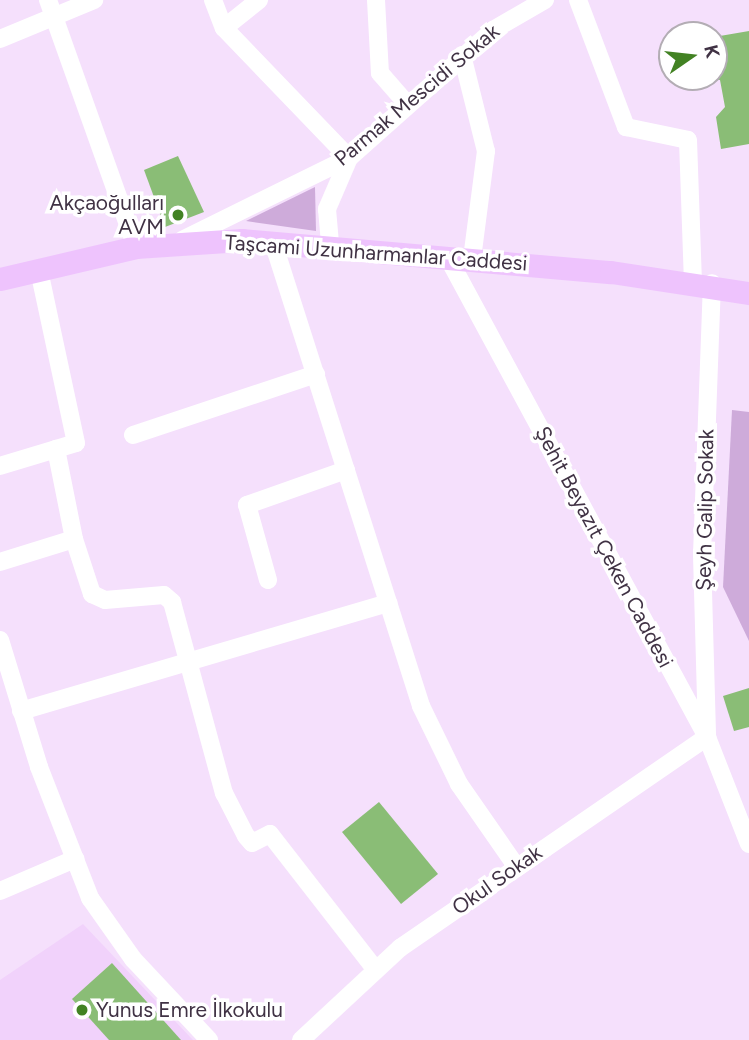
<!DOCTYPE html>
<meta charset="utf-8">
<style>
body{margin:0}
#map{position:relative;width:749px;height:1040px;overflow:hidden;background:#f5e0fc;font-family:Figtree,sans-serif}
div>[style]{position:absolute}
.built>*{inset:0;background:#f1d2fb}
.green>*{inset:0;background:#ceabda}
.building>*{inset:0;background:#8abd76}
.minor>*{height:18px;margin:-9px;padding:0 9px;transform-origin:9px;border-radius:9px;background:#fff}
.major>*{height:23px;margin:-11.5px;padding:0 11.5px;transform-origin:11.5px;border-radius:11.5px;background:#eec3fd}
.dots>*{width:19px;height:19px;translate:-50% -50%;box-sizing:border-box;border:4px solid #fff;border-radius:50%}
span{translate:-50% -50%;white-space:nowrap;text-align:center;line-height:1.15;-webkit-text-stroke:7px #fff;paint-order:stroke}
.street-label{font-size:21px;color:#403244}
.poi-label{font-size:21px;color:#403244}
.right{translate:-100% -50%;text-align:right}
.left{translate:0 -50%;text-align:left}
.north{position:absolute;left:658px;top:21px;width:70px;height:70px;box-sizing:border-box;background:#fff;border:2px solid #b3adb4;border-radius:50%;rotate:76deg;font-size:19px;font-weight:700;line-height:28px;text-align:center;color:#403244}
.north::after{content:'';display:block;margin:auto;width:24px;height:32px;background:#428223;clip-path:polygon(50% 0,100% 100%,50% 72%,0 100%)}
</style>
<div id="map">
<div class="built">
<div style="clip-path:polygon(83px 924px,193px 1040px,0 1040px,0 980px)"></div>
</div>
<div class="green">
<div style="clip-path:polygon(315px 187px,316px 231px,246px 221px)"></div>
<div style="clip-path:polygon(732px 410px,749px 412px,749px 641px,723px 587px)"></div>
</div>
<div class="building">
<div style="clip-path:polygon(749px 31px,749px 144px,721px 149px,716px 117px,725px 107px,720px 80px,714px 79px,714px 37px)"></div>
<div style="clip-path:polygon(178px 156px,204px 212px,165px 227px,144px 170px)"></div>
<div style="clip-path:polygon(749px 688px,749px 727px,734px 731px,723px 696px)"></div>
<div style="clip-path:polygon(379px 802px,438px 874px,401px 904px,342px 832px)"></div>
<div style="clip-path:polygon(112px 963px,181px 1040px,109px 1040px,72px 999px)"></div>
</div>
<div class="minor">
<div style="left:48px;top:0;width:262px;rotate:70.4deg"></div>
<div style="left:213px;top:0;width:30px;rotate:69deg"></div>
<div style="left:224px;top:28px;width:180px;rotate:46.1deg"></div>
<div style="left:349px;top:158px;width:56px;rotate:113.3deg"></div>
<div style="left:327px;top:209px;width:36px;rotate:85deg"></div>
<div style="left:376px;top:0;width:73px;rotate:86.9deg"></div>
<div style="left:380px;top:73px;width:41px;rotate:48.9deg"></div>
<div style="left:578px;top:0;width:136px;rotate:69.3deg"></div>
<div style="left:626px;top:127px;width:63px;rotate:11.8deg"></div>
<div style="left:688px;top:140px;width:141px;rotate:88deg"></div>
<div style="left:224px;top:28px;width:45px;rotate:-38.7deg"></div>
<div style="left:0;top:39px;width:102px;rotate:-22.5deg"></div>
<div style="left:462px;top:55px;width:99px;rotate:76deg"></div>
<div style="left:486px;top:151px;width:109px;rotate:97.4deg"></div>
<div style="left:182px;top:240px;width:186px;rotate:-26.2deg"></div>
<div style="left:349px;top:158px;width:193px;rotate:-41.6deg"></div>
<div style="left:493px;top:30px;width:60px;rotate:-30deg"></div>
<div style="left:273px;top:242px;width:487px;rotate:72.3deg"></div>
<div style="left:421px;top:706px;width:87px;rotate:64deg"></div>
<div style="left:459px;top:784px;width:100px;rotate:55.2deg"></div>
<div style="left:447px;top:256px;width:547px;rotate:61.61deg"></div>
<div style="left:707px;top:737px;width:115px;rotate:68.6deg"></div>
<div style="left:133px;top:435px;width:193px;rotate:-18.4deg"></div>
<div style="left:0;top:466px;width:79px;rotate:-16.8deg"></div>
<div style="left:76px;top:443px;width:177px;rotate:-102.1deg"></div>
<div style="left:74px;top:539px;width:58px;rotate:71.9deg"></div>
<div style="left:92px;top:594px;width:14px;rotate:25deg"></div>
<div style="left:105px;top:600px;width:59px;rotate:-4.8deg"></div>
<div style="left:164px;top:595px;width:11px;rotate:41deg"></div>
<div style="left:172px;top:602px;width:198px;rotate:74.8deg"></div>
<div style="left:224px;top:793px;width:48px;rotate:62.9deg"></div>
<div style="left:246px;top:836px;width:9px;rotate:49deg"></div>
<div style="left:252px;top:843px;width:20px;rotate:-27deg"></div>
<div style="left:270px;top:834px;width:172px;rotate:52.1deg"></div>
<div style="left:0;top:562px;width:77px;rotate:-17.3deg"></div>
<div style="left:74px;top:539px;width:92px;rotate:-101.3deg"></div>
<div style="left:268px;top:580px;width:78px;rotate:-105.6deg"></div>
<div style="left:247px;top:505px;width:105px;rotate:-19.5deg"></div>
<div style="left:0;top:640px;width:133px;rotate:72.9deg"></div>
<div style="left:39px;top:767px;width:141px;rotate:68.7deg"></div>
<div style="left:90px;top:898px;width:75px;rotate:54.8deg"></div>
<div style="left:133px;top:959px;width:111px;rotate:46.8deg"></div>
<div style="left:21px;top:711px;width:383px;rotate:-16.4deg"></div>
<div style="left:707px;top:734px;width:179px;rotate:-91.6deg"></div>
<div style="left:702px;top:555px;width:272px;rotate:-87.9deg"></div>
<div style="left:0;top:891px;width:82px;rotate:-23.1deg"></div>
<div style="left:301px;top:1040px;width:135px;rotate:-42.9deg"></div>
<div style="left:400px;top:948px;width:373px;rotate:-34.5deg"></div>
</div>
<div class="major">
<div style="left:0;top:279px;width:140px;rotate:-13.2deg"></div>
<div style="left:136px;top:247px;width:106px;rotate:-3.8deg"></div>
<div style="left:242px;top:240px;width:370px;rotate:5deg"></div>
<div style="left:611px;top:272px;width:140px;rotate:8.7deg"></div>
</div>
<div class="dots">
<div style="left:178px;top:215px;background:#428223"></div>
<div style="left:82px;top:1010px;background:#428223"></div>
</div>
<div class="street-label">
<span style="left:417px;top:95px;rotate:-40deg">Parmak Mescidi Sokak</span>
<span style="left:376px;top:253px;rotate:4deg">Taşcami Uzunharmanlar Caddesi</span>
<span style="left:705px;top:510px;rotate:-89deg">Şeyh Galip Sokak</span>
<span style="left:604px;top:547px;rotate:62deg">Şehit Beyazıt Çeken Caddesi</span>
<span style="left:497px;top:880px;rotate:-35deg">Okul Sokak</span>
</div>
<div class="poi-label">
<span class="right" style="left:164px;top:215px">Akçaoğulları<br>AVM</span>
<span class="left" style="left:96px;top:1010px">Yunus Emre İlkokulu</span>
</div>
<div class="north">K</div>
</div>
